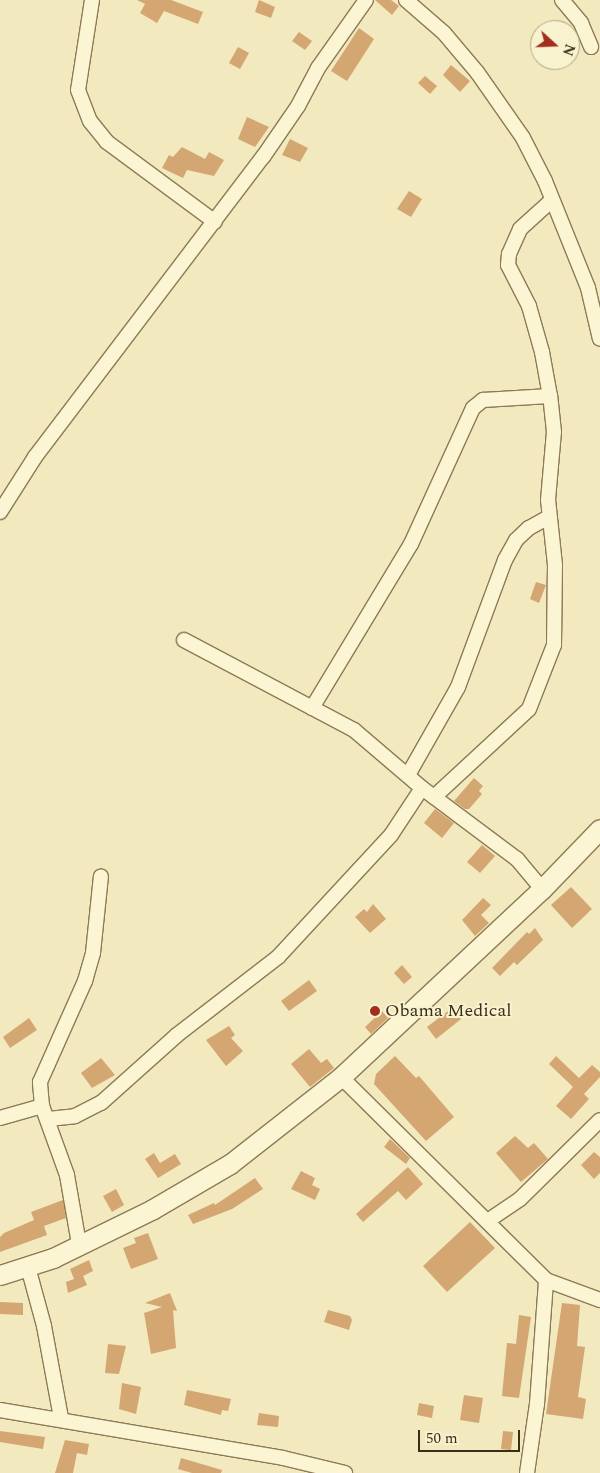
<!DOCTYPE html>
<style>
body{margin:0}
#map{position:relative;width:600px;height:1473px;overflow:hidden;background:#f2e9bf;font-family:Spectral,serif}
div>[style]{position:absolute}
.building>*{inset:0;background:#d4a671}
.roads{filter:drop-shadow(1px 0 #8d7a55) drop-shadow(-1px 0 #8d7a55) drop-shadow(0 1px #8d7a55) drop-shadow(0 -1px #8d7a55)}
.street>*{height:14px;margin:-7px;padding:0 7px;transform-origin:7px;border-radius:7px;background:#fcf5d3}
.secondary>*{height:19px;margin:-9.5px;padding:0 9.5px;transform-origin:9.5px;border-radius:9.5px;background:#fcf5d3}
.dots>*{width:14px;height:14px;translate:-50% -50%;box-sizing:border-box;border:2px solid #f9f2cf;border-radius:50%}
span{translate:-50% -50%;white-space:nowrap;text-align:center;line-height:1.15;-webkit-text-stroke:4px #f9f2cf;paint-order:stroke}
.poi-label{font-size:18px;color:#3a2e1b}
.left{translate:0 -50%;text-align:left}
.north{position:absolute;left:530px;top:20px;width:50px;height:50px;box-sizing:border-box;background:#f9f2cf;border:1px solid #ada487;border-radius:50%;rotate:110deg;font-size:14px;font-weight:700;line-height:20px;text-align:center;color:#3a2e1b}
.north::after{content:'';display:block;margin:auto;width:18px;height:22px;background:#a22e1f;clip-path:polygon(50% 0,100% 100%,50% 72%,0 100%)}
.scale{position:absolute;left:418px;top:1430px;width:102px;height:22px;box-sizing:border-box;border:2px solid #3a2e1b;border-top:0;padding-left:6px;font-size:15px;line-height:18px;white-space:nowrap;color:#3a2e1b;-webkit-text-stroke:4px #f9f2cf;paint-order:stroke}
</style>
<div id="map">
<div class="building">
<div style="clip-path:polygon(137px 0,171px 0,203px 12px,198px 24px,164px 11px,157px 23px,140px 13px,145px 4px)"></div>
<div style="clip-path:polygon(259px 0,275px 7px,271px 18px,255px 12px)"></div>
<div style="clip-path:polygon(375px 0,391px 0,399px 6px,392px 15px)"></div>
<div style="clip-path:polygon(359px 28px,374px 39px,347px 81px,331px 71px)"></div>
<div style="clip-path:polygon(299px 32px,312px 41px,305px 50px,292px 41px)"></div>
<div style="clip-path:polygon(238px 47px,249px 53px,240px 69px,229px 63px)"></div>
<div style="clip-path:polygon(451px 65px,470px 81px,460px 92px,443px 75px)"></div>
<div style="clip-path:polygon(425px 76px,437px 86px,430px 94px,418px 83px)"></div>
<div style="clip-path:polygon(247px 117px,269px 127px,255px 147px,238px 139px)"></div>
<div style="clip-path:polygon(290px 139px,308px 148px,300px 162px,282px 155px)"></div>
<div style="clip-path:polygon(182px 147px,205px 159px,209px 152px,224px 160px,214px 176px,187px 170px,183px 178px,162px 168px,169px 155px,173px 157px)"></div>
<div style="clip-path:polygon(409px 191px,422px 199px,411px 217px,397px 209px)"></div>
<div style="clip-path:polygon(536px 582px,546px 585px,539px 603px,530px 599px)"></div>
<div style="clip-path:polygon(474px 778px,483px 786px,479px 791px,482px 794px,469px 809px,465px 809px,454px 801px)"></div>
<div style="clip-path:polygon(435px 809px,454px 823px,442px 838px,424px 823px)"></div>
<div style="clip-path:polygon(482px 845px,495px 856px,480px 873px,467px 862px)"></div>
<div style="clip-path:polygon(571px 887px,592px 909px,572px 928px,551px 905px)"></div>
<div style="clip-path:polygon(483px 898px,491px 905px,481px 915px,489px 923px,475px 936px,462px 920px)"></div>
<div style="clip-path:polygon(373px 904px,386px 919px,370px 933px,355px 917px,364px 909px,367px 912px)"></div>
<div style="clip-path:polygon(535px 928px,543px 940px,517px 965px,514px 962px,500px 976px,492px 968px,527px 932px,529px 934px)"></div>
<div style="clip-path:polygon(402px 965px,412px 977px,404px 984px,394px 973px)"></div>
<div style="clip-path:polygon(309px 980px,317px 991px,289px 1011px,281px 1001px)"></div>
<div style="clip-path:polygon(452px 1008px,461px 1019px,436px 1039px,427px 1027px)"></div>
<div style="clip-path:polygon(382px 1011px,388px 1018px,371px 1034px,365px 1027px)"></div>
<div style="clip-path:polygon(29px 1018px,37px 1030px,10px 1048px,3px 1037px)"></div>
<div style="clip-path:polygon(229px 1026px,235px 1035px,231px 1038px,243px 1051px,226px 1066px,206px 1040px)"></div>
<div style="clip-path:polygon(309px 1049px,321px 1063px,327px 1059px,334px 1068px,310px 1087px,291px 1064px)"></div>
<div style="clip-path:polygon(395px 1056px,416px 1078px,419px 1076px,454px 1117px,426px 1141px,374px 1084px,376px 1074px)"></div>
<div style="clip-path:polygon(556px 1056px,579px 1078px,592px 1065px,600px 1072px,600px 1077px,584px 1094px,589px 1099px,571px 1119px,556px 1106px,573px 1087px,549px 1064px)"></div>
<div style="clip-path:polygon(101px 1058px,115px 1075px,92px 1088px,81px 1073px)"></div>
<div style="clip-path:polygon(515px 1136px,528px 1148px,534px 1143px,548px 1159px,521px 1182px,496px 1153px)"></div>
<div style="clip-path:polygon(390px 1139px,410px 1158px,406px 1164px,384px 1147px)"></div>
<div style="clip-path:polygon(594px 1152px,600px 1157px,600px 1173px,594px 1179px,581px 1165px)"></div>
<div style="clip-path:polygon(154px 1153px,160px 1163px,175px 1154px,181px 1164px,158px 1178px,145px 1159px)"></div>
<div style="clip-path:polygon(408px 1167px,423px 1184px,406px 1200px,398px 1191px,363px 1222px,356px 1214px)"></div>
<div style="clip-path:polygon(301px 1171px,315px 1178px,312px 1185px,320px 1189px,315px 1200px,291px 1189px)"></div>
<div style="clip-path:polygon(255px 1178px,263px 1189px,232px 1209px,193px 1224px,188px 1215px,214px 1203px,215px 1205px)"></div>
<div style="clip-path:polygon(116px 1189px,124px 1205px,112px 1212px,103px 1196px)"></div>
<div style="clip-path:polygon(63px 1200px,66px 1218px,44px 1226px,47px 1235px,0 1252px,0 1237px,4px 1233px,34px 1220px,31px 1212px)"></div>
<div style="clip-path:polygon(470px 1222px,495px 1248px,447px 1292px,423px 1266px)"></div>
<div style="clip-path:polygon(148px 1233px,158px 1259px,131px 1269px,123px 1248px,136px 1243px,134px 1238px)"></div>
<div style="clip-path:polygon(89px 1260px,93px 1271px,83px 1276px,87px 1285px,68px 1293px,66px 1282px,74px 1279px,70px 1269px)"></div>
<div style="clip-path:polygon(170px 1293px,177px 1311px,173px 1310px,176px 1348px,151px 1354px,144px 1313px,162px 1307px,145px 1303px)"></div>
<div style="clip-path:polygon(0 1302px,23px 1303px,23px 1315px,0 1314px)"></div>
<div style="clip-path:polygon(562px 1303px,580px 1305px,577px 1346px,585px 1347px,578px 1397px,586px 1399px,583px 1419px,546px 1414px)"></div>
<div style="clip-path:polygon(328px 1310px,350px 1316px,352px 1320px,349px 1330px,324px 1322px)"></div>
<div style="clip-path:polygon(519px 1315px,531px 1317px,519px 1398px,502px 1396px,507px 1343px,516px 1344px)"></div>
<div style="clip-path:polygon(108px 1344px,126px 1346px,119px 1374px,105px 1373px)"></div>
<div style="clip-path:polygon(122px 1383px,141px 1387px,136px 1414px,119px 1409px)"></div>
<div style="clip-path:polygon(187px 1390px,231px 1399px,228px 1411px,222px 1410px,221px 1415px,184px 1405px)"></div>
<div style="clip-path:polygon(464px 1395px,483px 1398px,479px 1423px,460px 1420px)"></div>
<div style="clip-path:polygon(419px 1403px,434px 1406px,432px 1418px,417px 1415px)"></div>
<div style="clip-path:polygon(259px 1413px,279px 1416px,278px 1427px,257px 1425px)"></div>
<div style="clip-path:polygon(0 1431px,45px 1437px,43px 1449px,0 1442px)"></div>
<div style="clip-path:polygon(503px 1431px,513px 1432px,511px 1450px,501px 1449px)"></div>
<div style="clip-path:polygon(65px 1440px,89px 1444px,87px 1455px,77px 1453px,73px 1473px,55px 1473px)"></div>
<div style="clip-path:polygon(181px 1458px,222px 1470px,221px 1473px,192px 1473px,178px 1469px)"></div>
</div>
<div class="roads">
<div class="street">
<div style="left:92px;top:0;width:91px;rotate:98.8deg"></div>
<div style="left:78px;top:90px;width:33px;rotate:69deg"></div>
<div style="left:90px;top:121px;width:27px;rotate:51deg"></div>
<div style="left:107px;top:142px;width:134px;rotate:36.5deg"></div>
<div style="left:406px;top:0;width:50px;rotate:41deg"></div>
<div style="left:444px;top:33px;width:51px;rotate:49.8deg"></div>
<div style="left:477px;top:72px;width:80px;rotate:55.1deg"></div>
<div style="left:523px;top:138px;width:48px;rotate:62.9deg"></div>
<div style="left:545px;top:181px;width:115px;rotate:68.1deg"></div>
<div style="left:588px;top:288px;width:52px;rotate:76.8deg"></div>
<div style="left:562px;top:0;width:30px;rotate:50deg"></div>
<div style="left:581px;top:23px;width:26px;rotate:67deg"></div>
<div style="left:0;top:512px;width:65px;rotate:-57.5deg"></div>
<div style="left:35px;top:457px;width:377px;rotate:-52.8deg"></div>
<div style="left:263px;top:157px;width:62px;rotate:-55.5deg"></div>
<div style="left:298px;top:106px;width:43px;rotate:-62.2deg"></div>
<div style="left:318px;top:68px;width:83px;rotate:-54.8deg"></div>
<div style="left:184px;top:640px;width:192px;rotate:27.9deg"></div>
<div style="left:354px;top:730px;width:89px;rotate:40.5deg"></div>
<div style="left:422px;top:788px;width:119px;rotate:36.8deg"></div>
<div style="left:517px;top:859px;width:39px;rotate:50deg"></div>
<div style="left:312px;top:708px;width:192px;rotate:-58.9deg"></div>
<div style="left:411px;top:544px;width:149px;rotate:-65.5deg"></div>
<div style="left:473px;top:408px;width:13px;rotate:-39deg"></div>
<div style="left:483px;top:400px;width:67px;rotate:-3.4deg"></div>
<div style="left:408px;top:775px;width:101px;rotate:-60.4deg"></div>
<div style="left:458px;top:687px;width:135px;rotate:-69.7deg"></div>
<div style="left:505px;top:560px;width:23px;rotate:-61deg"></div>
<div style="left:516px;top:540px;width:18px;rotate:-43deg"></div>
<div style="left:529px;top:528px;width:23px;rotate:-29deg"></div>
<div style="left:434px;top:797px;width:129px;rotate:-42.8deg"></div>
<div style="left:529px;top:709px;width:69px;rotate:-68.7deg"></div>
<div style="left:554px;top:645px;width:80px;rotate:-89.3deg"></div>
<div style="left:555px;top:565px;width:65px;rotate:-96.1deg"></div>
<div style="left:548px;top:500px;width:68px;rotate:-85deg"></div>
<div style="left:554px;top:432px;width:36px;rotate:-96deg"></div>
<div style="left:550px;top:396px;width:45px;rotate:-100.3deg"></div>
<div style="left:542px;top:352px;width:48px;rotate:-105.8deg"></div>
<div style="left:529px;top:306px;width:46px;rotate:-117.1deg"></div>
<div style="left:508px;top:265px;width:11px;rotate:-85deg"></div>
<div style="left:509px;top:254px;width:27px;rotate:-66deg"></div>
<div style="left:520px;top:229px;width:43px;rotate:-42.2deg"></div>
<div style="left:341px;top:1077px;width:289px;rotate:44.7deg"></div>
<div style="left:546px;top:1280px;width:58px;rotate:20.3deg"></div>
<div style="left:0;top:1118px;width:44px;rotate:-15.9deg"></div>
<div style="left:48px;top:1119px;width:27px;rotate:-6deg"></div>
<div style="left:75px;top:1116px;width:29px;rotate:-27deg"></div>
<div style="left:101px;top:1103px;width:102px;rotate:-41.8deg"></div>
<div style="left:177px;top:1035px;width:128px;rotate:-37.7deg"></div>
<div style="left:278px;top:957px;width:166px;rotate:-47.2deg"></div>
<div style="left:391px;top:835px;width:56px;rotate:-56.6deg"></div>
<div style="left:489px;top:1220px;width:37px;rotate:-34deg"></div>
<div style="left:520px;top:1199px;width:112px;rotate:-44.6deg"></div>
<div style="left:79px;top:1244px;width:70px;rotate:-99.9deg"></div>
<div style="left:67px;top:1175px;width:73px;rotate:-109.9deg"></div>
<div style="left:42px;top:1106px;width:24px;rotate:-95deg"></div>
<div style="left:40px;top:1082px;width:111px;rotate:-66deg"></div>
<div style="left:85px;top:981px;width:29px;rotate:-74deg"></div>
<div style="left:93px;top:953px;width:77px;rotate:-84.1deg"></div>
<div style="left:28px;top:1267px;width:61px;rotate:74.8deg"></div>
<div style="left:44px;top:1326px;width:94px;rotate:79.5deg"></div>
<div style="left:0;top:1410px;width:287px;rotate:9.6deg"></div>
<div style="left:283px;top:1458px;width:64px;rotate:13.6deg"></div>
<div style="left:527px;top:1473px;width:70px;rotate:-81.8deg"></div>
<div style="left:537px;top:1404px;width:124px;rotate:-85.8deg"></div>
</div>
<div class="secondary">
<div style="left:0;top:1275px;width:56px;rotate:-17.8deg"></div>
<div style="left:53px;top:1258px;width:111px;rotate:-26.1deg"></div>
<div style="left:153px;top:1209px;width:89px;rotate:-30.3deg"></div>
<div style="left:230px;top:1164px;width:141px;rotate:-38.1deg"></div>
<div style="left:341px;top:1077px;width:275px;rotate:-43.1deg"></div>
<div style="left:542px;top:889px;width:83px;rotate:-46deg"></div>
</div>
</div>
<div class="dots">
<div style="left:375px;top:1011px;background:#a22e1f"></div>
</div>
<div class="poi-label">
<span class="left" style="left:385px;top:1011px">Obama Medical</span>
</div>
<div class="north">N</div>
<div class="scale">50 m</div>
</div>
